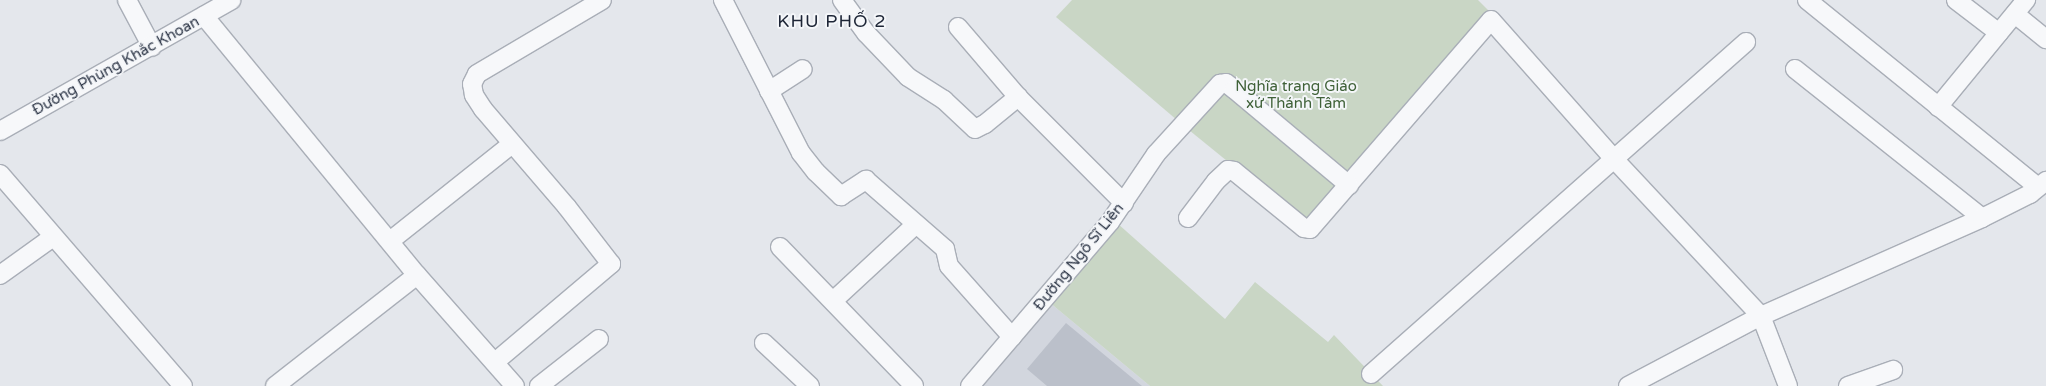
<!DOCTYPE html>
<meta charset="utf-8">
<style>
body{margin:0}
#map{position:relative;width:2046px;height:386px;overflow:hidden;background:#e4e7ec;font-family:"Varela Round",sans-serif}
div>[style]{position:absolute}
.built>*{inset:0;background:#d2d6de}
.green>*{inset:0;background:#c9d6c5}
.building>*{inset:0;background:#bbc0ca}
.roads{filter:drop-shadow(1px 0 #a9aeb7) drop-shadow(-1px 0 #a9aeb7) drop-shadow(0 1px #a9aeb7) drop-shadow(0 -1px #a9aeb7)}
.minor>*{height:18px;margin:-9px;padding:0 9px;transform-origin:9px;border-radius:9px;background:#f7f8fa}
span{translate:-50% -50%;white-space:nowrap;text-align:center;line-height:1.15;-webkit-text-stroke:4px #f4f6f9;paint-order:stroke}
.street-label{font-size:15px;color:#2b3445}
.park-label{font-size:15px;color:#3f6138}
.quarter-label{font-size:18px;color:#1d2536;letter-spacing:1px}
</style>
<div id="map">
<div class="built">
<div style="clip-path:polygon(1049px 302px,1150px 386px,977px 386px)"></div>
</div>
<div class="green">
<div style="clip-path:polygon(1072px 0,1478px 0,1492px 14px,1306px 225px,1184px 126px,1056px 17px)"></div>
<div style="clip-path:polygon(1117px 223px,1225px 319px,1255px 282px,1328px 342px,1334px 335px,1383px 386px,1150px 386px,1049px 302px)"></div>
</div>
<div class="building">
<div style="clip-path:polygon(1066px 323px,1142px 386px,1047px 386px,1027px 369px)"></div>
</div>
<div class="roads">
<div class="minor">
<div style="left:127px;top:0;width:53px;rotate:62deg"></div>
<div style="left:723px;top:0;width:172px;rotate:63deg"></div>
<div style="left:801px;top:153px;width:24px;rotate:52deg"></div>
<div style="left:816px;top:172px;width:35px;rotate:44deg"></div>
<div style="left:841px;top:196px;width:30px;rotate:-33deg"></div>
<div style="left:866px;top:180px;width:105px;rotate:41.1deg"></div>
<div style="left:945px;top:249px;width:17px;rotate:77deg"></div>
<div style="left:949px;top:266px;width:95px;rotate:48.4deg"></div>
<div style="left:842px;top:0;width:41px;rotate:54deg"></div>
<div style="left:866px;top:33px;width:61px;rotate:46.3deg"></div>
<div style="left:908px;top:77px;width:43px;rotate:32.6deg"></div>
<div style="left:944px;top:100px;width:42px;rotate:43.1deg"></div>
<div style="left:975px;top:129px;width:11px;rotate:-27deg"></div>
<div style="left:985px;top:124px;width:43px;rotate:-39.3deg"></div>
<div style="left:1807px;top:0;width:297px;rotate:39deg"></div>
<div style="left:1956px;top:0;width:54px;rotate:37.5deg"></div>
<div style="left:2015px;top:14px;width:40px;rotate:39deg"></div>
<div style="left:204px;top:16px;width:335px;rotate:50.6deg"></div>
<div style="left:417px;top:275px;width:148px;rotate:48.6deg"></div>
<div style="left:958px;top:27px;width:92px;rotate:49.4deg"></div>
<div style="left:1018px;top:97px;width:150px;rotate:45deg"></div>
<div style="left:1795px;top:69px;width:239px;rotate:38.5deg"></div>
<div style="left:769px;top:91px;width:40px;rotate:-32.9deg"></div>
<div style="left:1938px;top:107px;width:139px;rotate:-50.6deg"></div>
<div style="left:0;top:131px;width:266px;rotate:-29.5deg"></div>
<div style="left:0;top:174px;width:280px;rotate:49.2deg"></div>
<div style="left:1188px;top:218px;width:46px;rotate:-52.9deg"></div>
<div style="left:1216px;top:181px;width:16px;rotate:-43deg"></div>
<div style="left:1228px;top:170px;width:6px;rotate:9deg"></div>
<div style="left:1234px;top:171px;width:90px;rotate:39.2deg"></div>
<div style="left:1304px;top:228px;width:6px;rotate:9deg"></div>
<div style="left:1310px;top:229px;width:276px;rotate:-49.1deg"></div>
<div style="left:1491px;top:20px;width:186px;rotate:48.5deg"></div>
<div style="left:1614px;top:159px;width:215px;rotate:46.9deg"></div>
<div style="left:1761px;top:316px;width:75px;rotate:68.9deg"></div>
<div style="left:390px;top:241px;width:156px;rotate:-38.5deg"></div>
<div style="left:780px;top:247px;width:193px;rotate:46deg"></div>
<div style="left:0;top:275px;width:65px;rotate:-35.6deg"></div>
<div style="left:833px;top:301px;width:112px;rotate:-42.8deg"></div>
<div style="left:764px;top:343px;width:63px;rotate:43.1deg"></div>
<div style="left:495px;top:362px;width:152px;rotate:-40.2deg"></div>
<div style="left:611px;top:264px;width:72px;rotate:-127.7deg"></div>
<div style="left:567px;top:207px;width:129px;rotate:-130.6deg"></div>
<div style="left:483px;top:109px;width:17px;rotate:-123deg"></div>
<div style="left:474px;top:95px;width:11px;rotate:-100deg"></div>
<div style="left:472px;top:84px;width:11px;rotate:-63deg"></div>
<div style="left:477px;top:74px;width:145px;rotate:-30.6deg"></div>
<div style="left:1371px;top:374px;width:501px;rotate:-41.52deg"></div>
<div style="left:275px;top:386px;width:180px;rotate:-38deg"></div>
<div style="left:539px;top:386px;width:76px;rotate:-38.1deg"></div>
<div style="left:970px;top:386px;width:216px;rotate:-49.5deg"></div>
<div style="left:1110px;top:222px;width:82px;rotate:-55.9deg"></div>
<div style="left:1156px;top:154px;width:95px;rotate:-47.6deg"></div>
<div style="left:1220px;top:84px;width:6px;rotate:-9deg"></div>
<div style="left:1226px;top:83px;width:10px;rotate:37deg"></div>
<div style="left:1234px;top:89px;width:150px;rotate:39.9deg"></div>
<div style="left:1628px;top:386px;width:150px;rotate:-27.8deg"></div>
<div style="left:1761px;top:316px;width:242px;rotate:-23.9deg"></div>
<div style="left:1982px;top:218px;width:54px;rotate:-26.6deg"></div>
<div style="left:2030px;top:194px;width:21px;rotate:-39deg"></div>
<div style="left:1848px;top:386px;width:48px;rotate:-19.6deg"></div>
</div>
</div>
<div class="street-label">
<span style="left:116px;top:66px;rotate:-29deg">Đường Phùng Khắc Khoan</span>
<span style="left:1079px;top:257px;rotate:-51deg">Đường Ngô Sĩ Liên</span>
</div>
<div class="park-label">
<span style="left:1296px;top:95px">Nghĩa trang Giáo<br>xứ Thánh Tâm</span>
</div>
<div class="quarter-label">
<span style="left:832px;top:21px">KHU PHỐ 2</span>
</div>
</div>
